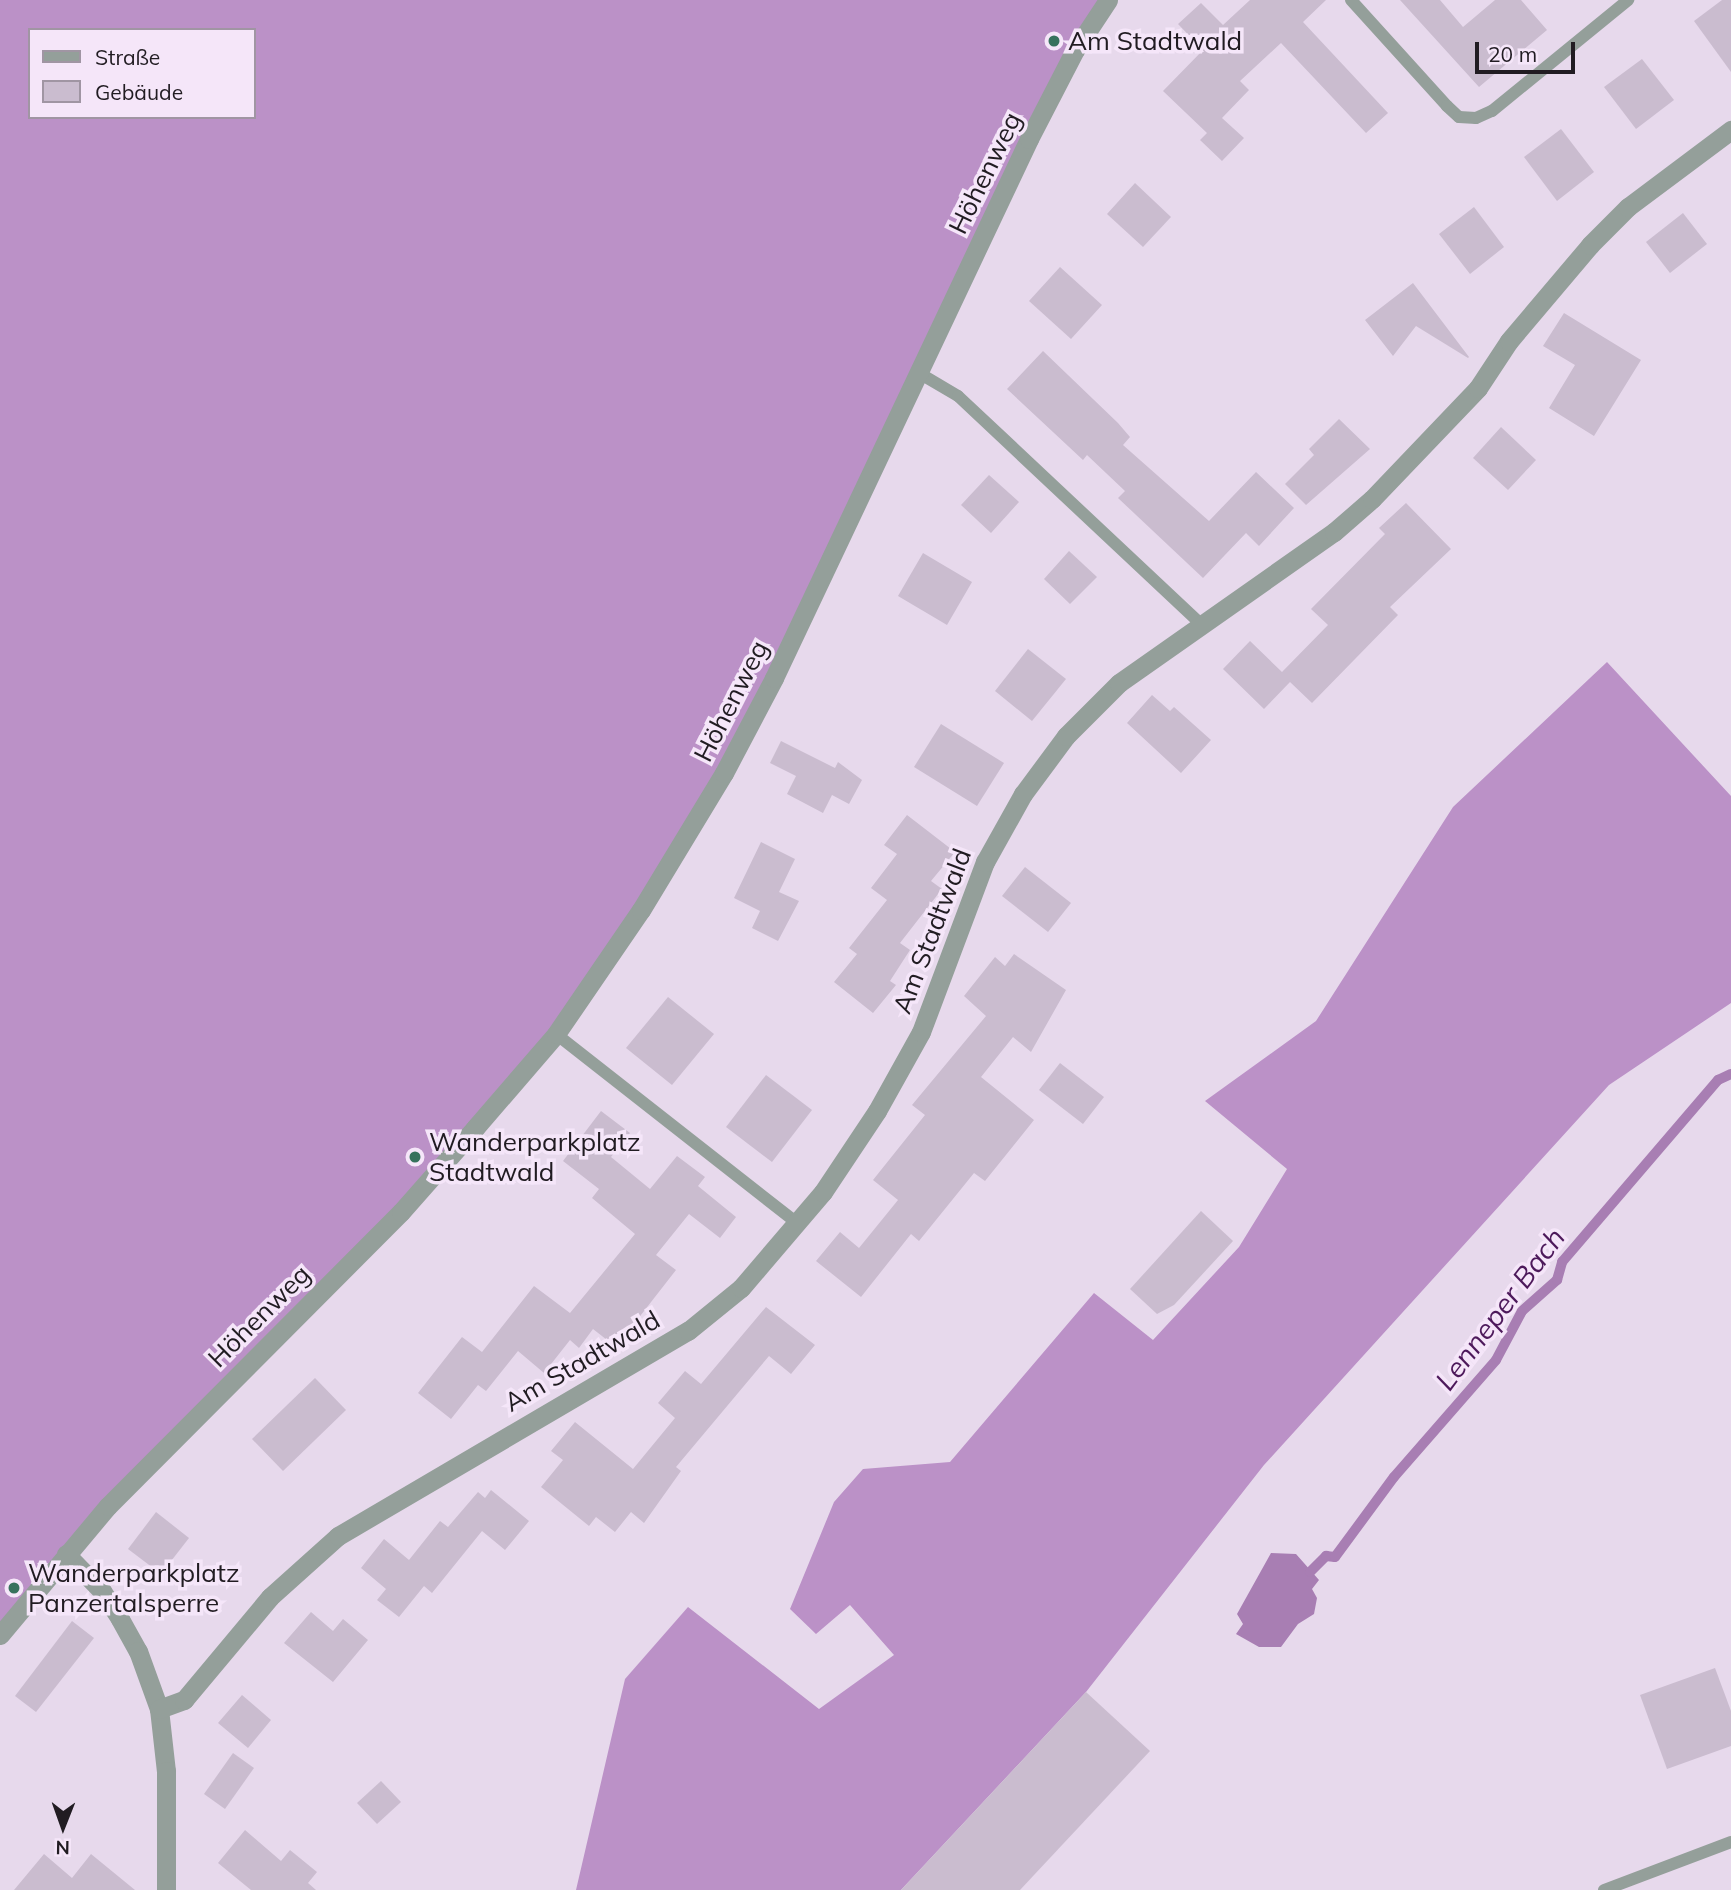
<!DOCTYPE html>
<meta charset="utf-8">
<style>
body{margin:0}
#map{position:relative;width:1731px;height:1890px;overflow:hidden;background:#e7d9ec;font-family:Mulish,sans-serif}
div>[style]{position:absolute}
.forest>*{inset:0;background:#bb91c7}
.water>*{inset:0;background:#a87eb3}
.stream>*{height:10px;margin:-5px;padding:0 5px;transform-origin:5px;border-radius:5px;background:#a87eb3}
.building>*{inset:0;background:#cabccf}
.service>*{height:12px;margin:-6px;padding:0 6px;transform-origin:6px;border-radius:6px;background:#949f9a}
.minor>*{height:19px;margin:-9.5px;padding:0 9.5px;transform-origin:9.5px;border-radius:9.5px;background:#949f9a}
.dots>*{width:19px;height:19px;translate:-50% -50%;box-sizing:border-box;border:4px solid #f5e6f9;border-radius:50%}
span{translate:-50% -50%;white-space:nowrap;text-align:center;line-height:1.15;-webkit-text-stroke:7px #f5e6f9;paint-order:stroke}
.poi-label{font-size:26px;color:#211c22}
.left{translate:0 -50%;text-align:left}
.street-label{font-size:26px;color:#211c22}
.water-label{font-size:28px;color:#4d195b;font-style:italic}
.legend{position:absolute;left:28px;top:28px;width:228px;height:91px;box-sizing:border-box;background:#f5e6f9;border:2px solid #a095a3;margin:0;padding:9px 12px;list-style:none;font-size:21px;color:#211c22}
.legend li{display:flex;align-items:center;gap:14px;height:35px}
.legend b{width:35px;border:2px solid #a095a3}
.north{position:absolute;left:28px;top:1792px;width:70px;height:70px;-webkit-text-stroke:5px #f5e6f9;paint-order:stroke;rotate:181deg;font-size:19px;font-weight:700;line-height:28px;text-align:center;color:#211c22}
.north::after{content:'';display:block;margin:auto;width:24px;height:32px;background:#211c22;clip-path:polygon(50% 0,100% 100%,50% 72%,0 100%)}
.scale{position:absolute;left:1475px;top:42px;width:100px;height:32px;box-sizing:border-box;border:4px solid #211c22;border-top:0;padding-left:9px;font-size:21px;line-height:24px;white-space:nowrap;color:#211c22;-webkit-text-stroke:5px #f5e6f9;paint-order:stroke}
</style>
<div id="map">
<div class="forest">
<div style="clip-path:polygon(evenodd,0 0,1108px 0,1084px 36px,774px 678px,557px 1034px,0 1635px,0 0,30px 30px,254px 30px,254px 117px,30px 117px,30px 30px)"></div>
<div style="clip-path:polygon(1607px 662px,1731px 796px,1731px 1003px,1609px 1085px,1264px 1465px,1086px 1692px,901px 1890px,576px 1890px,625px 1679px,688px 1607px,819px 1709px,894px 1655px,850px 1605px,816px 1634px,790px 1609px,834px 1502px,863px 1469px,950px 1462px,1094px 1293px,1153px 1340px,1239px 1247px,1287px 1169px,1205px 1101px,1316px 1021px,1453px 807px)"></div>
</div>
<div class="water">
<div style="clip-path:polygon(1271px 1553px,1296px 1554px,1319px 1580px,1312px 1589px,1317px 1598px,1314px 1614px,1298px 1624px,1281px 1647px,1259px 1647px,1236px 1634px,1243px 1624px,1237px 1614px)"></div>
</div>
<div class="stream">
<div style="left:1310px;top:1572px;width:23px;rotate:-45deg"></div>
<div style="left:1326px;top:1556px;width:9px;rotate:6deg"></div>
<div style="left:1335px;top:1557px;width:99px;rotate:-53.6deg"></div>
<div style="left:1394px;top:1477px;width:155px;rotate:-48.9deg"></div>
<div style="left:1496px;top:1360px;width:55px;rotate:-62deg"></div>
<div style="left:1522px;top:1311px;width:47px;rotate:-41.5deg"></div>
<div style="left:1557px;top:1280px;width:19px;rotate:-74deg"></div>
<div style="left:1562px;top:1262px;width:240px;rotate:-49.4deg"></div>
<div style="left:1718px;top:1080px;width:14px;rotate:-25deg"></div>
</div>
<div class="building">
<div style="clip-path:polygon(1250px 0,1326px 0,1303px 22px,1388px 113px,1366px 133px,1281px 43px,1240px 81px,1249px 90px,1222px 118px,1244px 138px,1222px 161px,1200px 140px,1207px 133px,1163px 91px,1203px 50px,1178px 24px,1201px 3px,1223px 25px)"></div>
<div style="clip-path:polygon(1400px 0,1440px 0,1463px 27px,1495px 0,1521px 0,1547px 30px,1479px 87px)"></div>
<div style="clip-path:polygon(1722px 0,1731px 0,1731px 72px,1694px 21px)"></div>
<div style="clip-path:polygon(1642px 59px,1674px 100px,1636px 129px,1604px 87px)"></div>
<div style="clip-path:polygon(1561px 129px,1594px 172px,1557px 201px,1524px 157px)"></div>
<div style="clip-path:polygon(1135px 183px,1171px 217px,1143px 247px,1107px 214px)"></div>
<div style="clip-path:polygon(1474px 207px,1504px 247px,1470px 274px,1439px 234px)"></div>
<div style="clip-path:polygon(1683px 213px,1707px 244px,1670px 273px,1646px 242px)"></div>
<div style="clip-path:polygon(1060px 267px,1102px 305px,1071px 339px,1029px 301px)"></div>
<div style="clip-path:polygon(1413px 283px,1469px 357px,1468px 358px,1416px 326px,1393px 356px,1365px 320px)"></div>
<div style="clip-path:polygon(1564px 313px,1641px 360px,1594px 436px,1549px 408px,1575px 365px,1543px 346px)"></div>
<div style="clip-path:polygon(1043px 351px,1118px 423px,1130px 437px,1123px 445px,1209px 521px,1256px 472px,1294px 508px,1259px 546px,1246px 533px,1203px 578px,1118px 498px,1125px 491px,1087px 455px,1083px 460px,1007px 389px)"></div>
<div style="clip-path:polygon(1339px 419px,1370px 449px,1306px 505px,1285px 484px,1314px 455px,1309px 449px)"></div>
<div style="clip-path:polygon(1501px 427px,1536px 460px,1508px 490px,1473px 458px)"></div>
<div style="clip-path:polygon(989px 475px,1019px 502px,991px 533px,961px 505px)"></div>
<div style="clip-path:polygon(1406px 503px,1451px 549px,1390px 607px,1398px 615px,1312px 703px,1290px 682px,1264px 709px,1223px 669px,1250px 641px,1282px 672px,1328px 625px,1311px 609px,1385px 534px,1379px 528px)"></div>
<div style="clip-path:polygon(1069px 551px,1097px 577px,1070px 604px,1044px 579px)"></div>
<div style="clip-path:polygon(923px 553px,972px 582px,947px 625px,898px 596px)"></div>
<div style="clip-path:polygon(1028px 649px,1066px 679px,1032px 721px,995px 691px)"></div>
<div style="clip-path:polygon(1152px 695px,1170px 711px,1174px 707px,1211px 740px,1181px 773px,1127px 723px)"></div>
<div style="clip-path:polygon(941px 724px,1004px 763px,977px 806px,914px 767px)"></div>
<div style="clip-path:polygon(781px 741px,835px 768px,838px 762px,862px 780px,849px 804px,832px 795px,823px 813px,787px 794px,796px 776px,770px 763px)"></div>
<div style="clip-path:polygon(907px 815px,955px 852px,931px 881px,942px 889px,900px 943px,910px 950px,890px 981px,896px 985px,873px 1013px,834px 982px,857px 954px,849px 948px,887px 900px,871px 888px,897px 854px,884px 845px)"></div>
<div style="clip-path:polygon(761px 842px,795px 859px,779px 892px,799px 901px,778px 941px,752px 928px,760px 911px,734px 898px)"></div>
<div style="clip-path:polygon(1025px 867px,1071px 903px,1048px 932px,1002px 896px)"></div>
<div style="clip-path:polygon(1014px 954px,1066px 990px,1031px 1052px,1013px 1037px,981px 1077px,1034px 1120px,985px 1181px,974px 1173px,919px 1241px,911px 1234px,861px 1297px,816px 1261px,840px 1232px,859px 1248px,898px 1200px,873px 1180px,925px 1115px,912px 1105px,986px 1016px,964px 996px,995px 957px,1005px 966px)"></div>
<div style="clip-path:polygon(668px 997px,714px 1034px,672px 1085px,626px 1048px)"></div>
<div style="clip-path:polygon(1060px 1063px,1104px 1097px,1083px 1124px,1039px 1090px)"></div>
<div style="clip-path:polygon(766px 1075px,812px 1110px,772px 1162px,726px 1127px)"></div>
<div style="clip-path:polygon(601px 1111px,630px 1133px,611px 1157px,650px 1189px,677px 1156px,705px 1177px,698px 1186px,736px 1217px,720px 1238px,689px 1214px,656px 1255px,676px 1270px,616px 1347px,593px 1329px,579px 1348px,570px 1340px,544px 1373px,518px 1351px,486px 1391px,478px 1385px,451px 1419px,418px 1393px,462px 1337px,482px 1352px,534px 1286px,570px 1313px,635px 1234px,592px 1198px,599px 1189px,563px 1161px)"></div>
<div style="clip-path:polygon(1201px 1211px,1233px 1241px,1174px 1305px,1157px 1314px,1130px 1289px)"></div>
<div style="clip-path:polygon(766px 1307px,815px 1345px,791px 1374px,769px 1356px,676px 1467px,681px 1471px,644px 1523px,631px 1512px,615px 1532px,596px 1517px,589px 1526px,541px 1487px,563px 1460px,551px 1451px,575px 1422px,633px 1469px,675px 1418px,658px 1403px,685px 1371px,701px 1384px)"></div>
<div style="clip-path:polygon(315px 1378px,346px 1410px,283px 1471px,252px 1439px)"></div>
<div style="clip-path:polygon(491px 1490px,529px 1521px,505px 1550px,482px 1531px,432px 1593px,424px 1586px,399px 1617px,377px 1600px,386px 1589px,361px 1568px,384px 1539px,409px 1560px,440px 1521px,448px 1527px,478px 1492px,485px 1498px)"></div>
<div style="clip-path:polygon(156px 1512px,189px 1538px,161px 1574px,128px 1549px)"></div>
<div style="clip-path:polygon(311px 1612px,333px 1631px,343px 1619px,368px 1640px,333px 1682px,284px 1643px)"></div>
<div style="clip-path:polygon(72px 1621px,94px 1638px,36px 1712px,15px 1696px)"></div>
<div style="clip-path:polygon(1715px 1668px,1731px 1711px,1731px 1746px,1667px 1769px,1640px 1695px)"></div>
<div style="clip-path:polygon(1086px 1692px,1150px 1751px,1020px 1890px,901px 1890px)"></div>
<div style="clip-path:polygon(242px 1695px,271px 1720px,248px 1748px,218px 1723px)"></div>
<div style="clip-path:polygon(233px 1753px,254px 1768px,225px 1809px,204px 1794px)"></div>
<div style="clip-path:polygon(381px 1781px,401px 1802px,377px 1824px,357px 1803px)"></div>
<div style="clip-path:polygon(245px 1830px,281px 1861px,290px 1850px,317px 1872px,308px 1883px,316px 1890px,251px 1890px,218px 1863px)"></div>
<div style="clip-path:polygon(44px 1854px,72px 1878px,91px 1854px,135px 1890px,14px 1890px)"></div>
</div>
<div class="service">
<div style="left:1351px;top:0;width:143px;rotate:47.8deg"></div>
<div style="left:1447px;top:106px;width:16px;rotate:43deg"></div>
<div style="left:1459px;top:117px;width:17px;rotate:3deg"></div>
<div style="left:1476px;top:118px;width:17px;rotate:-24deg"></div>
<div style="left:1492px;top:111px;width:176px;rotate:-39.2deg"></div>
<div style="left:919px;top:373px;width:45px;rotate:30.5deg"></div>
<div style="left:958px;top:396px;width:333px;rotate:43.2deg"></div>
<div style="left:556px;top:1034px;width:308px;rotate:38.1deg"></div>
<div style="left:1604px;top:1890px;width:136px;rotate:-20.7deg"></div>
</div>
<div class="minor">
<div style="left:66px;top:1554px;width:52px;rotate:45.8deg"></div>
<div style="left:102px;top:1591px;width:33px;rotate:57deg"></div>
<div style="left:120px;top:1619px;width:37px;rotate:61deg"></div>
<div style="left:138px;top:1651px;width:62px;rotate:70.1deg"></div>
<div style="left:159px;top:1709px;width:62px;rotate:83.6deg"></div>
<div style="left:166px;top:1771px;width:119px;rotate:90deg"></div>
<div style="left:0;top:1635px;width:168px;rotate:-50.1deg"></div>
<div style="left:108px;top:1506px;width:415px;rotate:-45.1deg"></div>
<div style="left:401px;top:1212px;width:112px;rotate:-48.6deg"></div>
<div style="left:475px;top:1128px;width:124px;rotate:-49.2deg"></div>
<div style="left:556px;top:1034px;width:150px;rotate:-55.6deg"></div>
<div style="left:641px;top:910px;width:160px;rotate:-58.8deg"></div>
<div style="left:724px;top:773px;width:107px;rotate:-62.2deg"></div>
<div style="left:774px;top:678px;width:596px;rotate:-64.68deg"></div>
<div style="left:1029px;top:139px;width:100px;rotate:-62.7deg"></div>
<div style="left:1075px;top:50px;width:60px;rotate:-56.6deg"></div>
<div style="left:159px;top:1709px;width:27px;rotate:-20deg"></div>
<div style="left:184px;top:1700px;width:134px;rotate:-50.1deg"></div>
<div style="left:270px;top:1597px;width:91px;rotate:-41.9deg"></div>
<div style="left:338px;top:1536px;width:406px;rotate:-30.4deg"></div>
<div style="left:688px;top:1331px;width:68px;rotate:-39.1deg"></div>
<div style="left:741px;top:1288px;width:126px;rotate:-49.5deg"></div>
<div style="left:823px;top:1192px;width:97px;rotate:-56.3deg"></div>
<div style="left:877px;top:1111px;width:90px;rotate:-60.9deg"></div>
<div style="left:921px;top:1032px;width:182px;rotate:-69.4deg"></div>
<div style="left:985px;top:862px;width:78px;rotate:-60.8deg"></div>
<div style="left:1023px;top:794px;width:72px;rotate:-53.4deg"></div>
<div style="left:1066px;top:736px;width:75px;rotate:-45deg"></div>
<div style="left:1119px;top:683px;width:263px;rotate:-35.1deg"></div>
<div style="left:1334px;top:532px;width:50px;rotate:-41deg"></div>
<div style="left:1372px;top:499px;width:153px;rotate:-46.3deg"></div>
<div style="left:1478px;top:388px;width:56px;rotate:-56.6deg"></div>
<div style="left:1509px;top:341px;width:126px;rotate:-49.8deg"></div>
<div style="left:1590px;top:245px;width:54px;rotate:-45deg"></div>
<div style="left:1628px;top:207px;width:129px;rotate:-36.8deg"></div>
</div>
<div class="dots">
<div style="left:1054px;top:41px;background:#37725d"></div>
<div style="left:415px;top:1157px;background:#37725d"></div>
<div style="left:14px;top:1588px;background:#37725d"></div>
</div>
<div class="poi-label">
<span class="left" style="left:1068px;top:41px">Am Stadtwald</span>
<span class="left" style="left:429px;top:1157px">Wanderparkplatz<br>Stadtwald</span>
<span class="left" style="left:28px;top:1588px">Wanderparkplatz<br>Panzertalsperre</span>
</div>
<div class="street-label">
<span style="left:985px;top:173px;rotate:-64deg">Höhenweg</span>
<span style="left:731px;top:701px;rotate:-63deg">Höhenweg</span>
<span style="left:932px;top:931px;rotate:-69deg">Am Stadtwald</span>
<span style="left:259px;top:1316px;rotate:-45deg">Höhenweg</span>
<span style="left:582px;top:1361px;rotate:-30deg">Am Stadtwald</span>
</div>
<div class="water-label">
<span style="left:1500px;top:1309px;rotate:-53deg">Lenneper Bach</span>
</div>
<ul class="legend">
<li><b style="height:9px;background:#949f9a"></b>Straße</li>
<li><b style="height:19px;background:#cabccf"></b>Gebäude</li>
</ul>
<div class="north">N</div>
<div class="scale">20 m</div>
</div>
